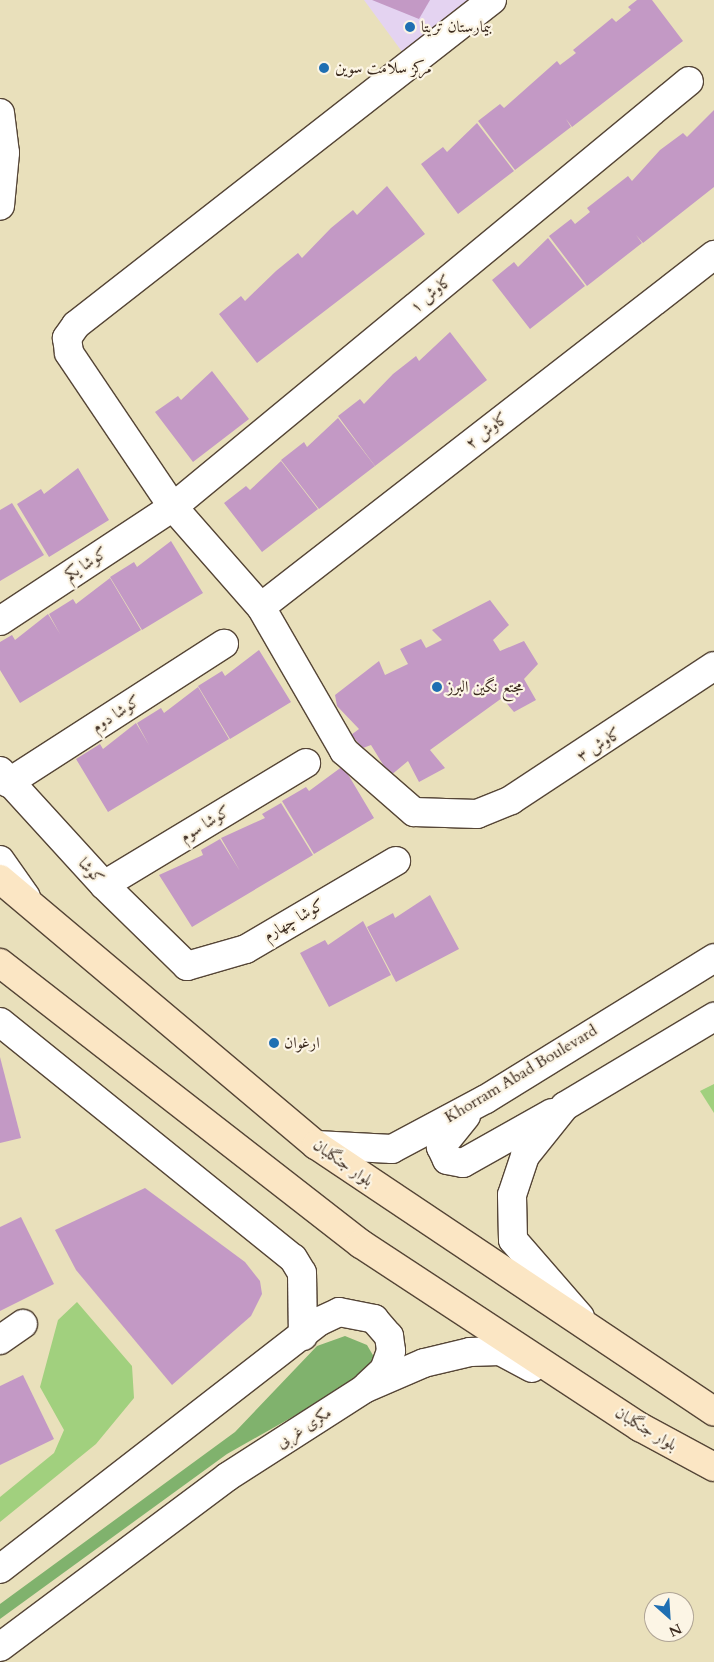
<!DOCTYPE html>
<meta charset="utf-8">
<style>
body{margin:0}
#map{position:relative;width:714px;height:1662px;overflow:hidden;background:#e9e0bb;font-family:Cardo,Amiri,serif}
div>[style]{position:absolute}
.built>*{inset:0;background:#e4d3f1}
.green>*{inset:0;background:#a1d07e}
.forest>*{inset:0;background:#80b26d}
.building>*{inset:0;background:#c399c5}
.roads{filter:drop-shadow(1px 0 #554536) drop-shadow(-1px 0 #554536) drop-shadow(0 1px #554536) drop-shadow(0 -1px #554536)}
.minor>*{height:28px;margin:-14px;padding:0 14px;transform-origin:14px;border-radius:14px;background:#fff}
.tertiary>*{height:28px;margin:-14px;padding:0 14px;transform-origin:14px;border-radius:14px;background:#fff}
.secondary>*{height:28px;margin:-14px;padding:0 14px;transform-origin:14px;border-radius:14px;background:#fbe6c4}
.dots>*{width:14px;height:14px;translate:-50% -50%;box-sizing:border-box;border:2px solid #fcf5e5;border-radius:50%}
span{translate:-50% -50%;white-space:nowrap;text-align:center;line-height:1.15;-webkit-text-stroke:4.5px #fcf5e5;paint-order:stroke}
.poi-label{font-size:16px;color:#3b2a1e}
.left{translate:0 -50%;text-align:left}
.street-label{font-size:16px;color:#3b2a1e}
.north{position:absolute;left:644px;top:1592px;width:50px;height:50px;box-sizing:border-box;background:#fcf5e5;border:1px solid #afa495;border-radius:50%;rotate:154deg;font-size:14px;font-weight:700;line-height:20px;text-align:center;color:#3b2a1e}
.north::after{content:'';display:block;margin:auto;width:18px;height:22px;background:#1f6fb2;clip-path:polygon(50% 0,100% 100%,50% 72%,0 100%)}
</style>
<div id="map">
<div class="built">
<div style="clip-path:polygon(364px 0,472px 0,403px 53px)"></div>
</div>
<div class="green">
<div style="clip-path:polygon(714px 1084px,714px 1113px,700px 1091px)"></div>
<div style="clip-path:polygon(77px 1302px,132px 1366px,134px 1398px,96px 1444px,0 1522px,0 1497px,54px 1453px,64px 1430px,40px 1387px,58px 1320px)"></div>
</div>
<div class="forest">
<div style="clip-path:polygon(345px 1336px,367px 1345px,374px 1357px,363px 1377px,227px 1454px,0 1619px,0 1604px,235px 1432px,317px 1346px)"></div>
</div>
<div class="building">
<div style="clip-path:polygon(372px 0,430px 0,419px 19px)"></div>
<div style="clip-path:polygon(637px 0,652px 0,683px 41px,572px 127px,566px 119px,571px 127px,515px 170px,478px 121px,500px 104px,504px 108px,557px 61px,560px 65px,576px 53px,573px 50px,612px 18px,616px 22px,631px 10px,628px 7px)"></div>
<div style="clip-path:polygon(714px 110px,714px 187px,643px 243px,636px 235px,642px 243px,587px 286px,549px 236px,571px 219px,575px 224px,590px 212px,587px 208px,628px 176px,632px 181px,660px 150px,683px 133px,687px 137px)"></div>
<div style="clip-path:polygon(477px 123px,514px 171px,458px 214px,421px 164px,443px 147px,447px 152px)"></div>
<div style="clip-path:polygon(387px 186px,425px 234px,313px 320px,307px 312px,313px 320px,257px 363px,219px 314px,241px 296px,245px 301px,276px 271px,298px 253px,302px 258px,331px 228px,353px 210px,357px 215px)"></div>
<div style="clip-path:polygon(548px 238px,585px 286px,530px 329px,492px 280px,514px 262px,518px 267px)"></div>
<div style="clip-path:polygon(450px 332px,487px 380px,375px 466px,338px 416px,360px 399px,364px 404px,393px 374px,416px 356px,419px 361px)"></div>
<div style="clip-path:polygon(212px 371px,249px 419px,193px 462px,155px 412px,178px 396px,181px 400px)"></div>
<div style="clip-path:polygon(338px 418px,375px 466px,319px 509px,281px 460px,304px 442px,307px 447px)"></div>
<div style="clip-path:polygon(281px 461px,318px 509px,262px 552px,224px 503px,246px 486px,250px 490px)"></div>
<div style="clip-path:polygon(78px 468px,109px 520px,49px 557px,17px 504px,41px 489px,44px 494px)"></div>
<div style="clip-path:polygon(12px 503px,44px 555px,0 581px,0 510px)"></div>
<div style="clip-path:polygon(171px 541px,203px 593px,142px 630px,110px 577px,134px 562px,137px 567px)"></div>
<div style="clip-path:polygon(110px 578px,141px 630px,20px 703px,0 670px,0 642px,12px 635px,15px 640px,48px 614px,60px 634px,49px 614px,73px 599px,76px 604px)"></div>
<div style="clip-path:polygon(490px 600px,509px 625px,493px 640px,500px 651px,524px 641px,538px 664px,524px 679px,536px 700px,514px 712px,502px 698px,430px 750px,445px 768px,419px 782px,408px 761px,390px 776px,371px 745px,363px 748px,351px 735px,359px 729px,337px 706px,335px 695px,379px 661px,385px 675px,408px 664px,400px 649px,421px 639px,426px 648px,442px 640px,432px 630px)"></div>
<div style="clip-path:polygon(259px 650px,291px 702px,230px 739px,198px 686px,222px 671px,225px 676px)"></div>
<div style="clip-path:polygon(198px 687px,229px 739px,108px 812px,76px 759px,100px 744px,103px 749px,136px 723px,149px 745px,137px 723px,161px 708px,164px 713px)"></div>
<div style="clip-path:polygon(343px 766px,374px 818px,314px 854px,282px 801px,306px 787px,309px 791px)"></div>
<div style="clip-path:polygon(281px 803px,313px 855px,192px 927px,159px 875px,203px 855px,201px 850px,220px 839px,240px 871px,221px 838px,265px 818px,262px 814px)"></div>
<div style="clip-path:polygon(430px 895px,459px 949px,396px 982px,367px 927px,393px 913px,395px 918px)"></div>
<div style="clip-path:polygon(363px 921px,391px 975px,329px 1007px,300px 953px,325px 940px,328px 945px)"></div>
<div style="clip-path:polygon(0 1057px,21px 1138px,0 1143px)"></div>
<div style="clip-path:polygon(145px 1188px,245px 1262px,260px 1281px,262px 1294px,251px 1316px,172px 1385px,76px 1270px,55px 1230px)"></div>
<div style="clip-path:polygon(21px 1217px,54px 1284px,0 1311px,0 1227px)"></div>
<div style="clip-path:polygon(23px 1375px,54px 1439px,0 1465px,0 1386px)"></div>
</div>
<div class="roads">
<div class="minor">
<div style="left:492px;top:0;width:528px;rotate:142deg"></div>
<div style="left:76px;top:325px;width:16px;rotate:125deg"></div>
<div style="left:67px;top:338px;width:15px;rotate:82deg"></div>
<div style="left:69px;top:353px;width:186px;rotate:56deg"></div>
<div style="left:173px;top:507px;width:133px;rotate:48.7deg"></div>
<div style="left:261px;top:607px;width:166px;rotate:60deg"></div>
<div style="left:344px;top:751px;width:93px;rotate:41.1deg"></div>
<div style="left:414px;top:812px;width:63px;rotate:1.8deg"></div>
<div style="left:477px;top:814px;width:37px;rotate:-22deg"></div>
<div style="left:511px;top:800px;width:243px;rotate:-33.4deg"></div>
<div style="left:261px;top:607px;width:574px;rotate:-37.85deg"></div>
<div style="left:0;top:621px;width:207px;rotate:-33.4deg"></div>
<div style="left:173px;top:507px;width:669px;rotate:-39.54deg"></div>
<div style="left:0;top:771px;width:154px;rotate:47.6deg"></div>
<div style="left:104px;top:885px;width:116px;rotate:44.3deg"></div>
<div style="left:187px;top:966px;width:61px;rotate:-16.1deg"></div>
<div style="left:246px;top:949px;width:174px;rotate:-30.4deg"></div>
<div style="left:8px;top:783px;width:257px;rotate:-32.8deg"></div>
<div style="left:104px;top:885px;width:236px;rotate:-31.1deg"></div>
<div style="left:0;top:1340px;width:28px;rotate:-35deg"></div>
</div>
<div class="tertiary">
<div style="left:0;top:113px;width:40px;rotate:82.9deg"></div>
<div style="left:5px;top:153px;width:53px;rotate:95.4deg"></div>
<div style="left:0;top:860px;width:45px;rotate:54.9deg"></div>
<div style="left:0;top:1022px;width:376px;rotate:38.9deg"></div>
<div style="left:293px;top:1258px;width:17px;rotate:59deg"></div>
<div style="left:302px;top:1273px;width:63px;rotate:89.1deg"></div>
<div style="left:466px;top:1116px;width:40px;rotate:129deg"></div>
<div style="left:441px;top:1147px;width:14px;rotate:65deg"></div>
<div style="left:447px;top:1160px;width:16px;rotate:11deg"></div>
<div style="left:463px;top:1163px;width:102px;rotate:-29.3deg"></div>
<div style="left:316px;top:1145px;width:76px;rotate:3deg"></div>
<div style="left:392px;top:1149px;width:106px;rotate:-28deg"></div>
<div style="left:486px;top:1099px;width:268px;rotate:-31.7deg"></div>
<div style="left:580px;top:1317px;width:102px;rotate:-131deg"></div>
<div style="left:513px;top:1240px;width:45px;rotate:-91.3deg"></div>
<div style="left:512px;top:1195px;width:41px;rotate:-71.6deg"></div>
<div style="left:525px;top:1156px;width:64px;rotate:-51.3deg"></div>
<div style="left:565px;top:1106px;width:174px;rotate:-30.9deg"></div>
<div style="left:0;top:1569px;width:405px;rotate:-37.8deg"></div>
<div style="left:320px;top:1321px;width:21px;rotate:-25deg"></div>
<div style="left:339px;top:1312px;width:36px;rotate:11deg"></div>
<div style="left:374px;top:1319px;width:23px;rotate:49deg"></div>
<div style="left:389px;top:1336px;width:15px;rotate:82deg"></div>
<div style="left:391px;top:1351px;width:20px;rotate:110deg"></div>
<div style="left:384px;top:1370px;width:23px;rotate:137deg"></div>
<div style="left:0;top:1647px;width:284px;rotate:-36.8deg"></div>
<div style="left:227px;top:1477px;width:163px;rotate:-32.7deg"></div>
<div style="left:364px;top:1389px;width:65px;rotate:-23.4deg"></div>
<div style="left:424px;top:1363px;width:47px;rotate:-13.4deg"></div>
<div style="left:470px;top:1352px;width:30px;rotate:-2deg"></div>
<div style="left:500px;top:1351px;width:36px;rotate:28deg"></div>
</div>
<div class="secondary">
<div style="left:0;top:879px;width:413px;rotate:40.1deg"></div>
<div style="left:316px;top:1145px;width:479px;rotate:33.8deg"></div>
<div style="left:0;top:963px;width:457px;rotate:37.9deg"></div>
<div style="left:361px;top:1244px;width:334px;rotate:33.3deg"></div>
<div style="left:640px;top:1427px;width:84px;rotate:28.4deg"></div>
</div>
</div>
<div class="dots">
<div style="left:410px;top:27px;background:#1f6fb2"></div>
<div style="left:324px;top:68px;background:#1f6fb2"></div>
<div style="left:437px;top:687px;background:#1f6fb2"></div>
<div style="left:274px;top:1043px;background:#1f6fb2"></div>
</div>
<div class="poi-label">
<span class="left" style="left:421px;top:27px">بیمارستان تریتا</span>
<span class="left" style="left:335px;top:68px">مرکز سلامت سوین</span>
<span class="left" style="left:447px;top:687px">مجتع نگین البرز</span>
<span class="left" style="left:284px;top:1043px">ارغوان</span>
</div>
<div class="street-label">
<span style="left:431px;top:294px;rotate:-40deg">کاوش ۱</span>
<span style="left:487px;top:431px;rotate:-38deg">کاوش ۲</span>
<span style="left:86px;top:564px;rotate:-33deg">کوشا یکم</span>
<span style="left:116px;top:714px;rotate:-33deg">کوشا دوم</span>
<span style="left:599px;top:745px;rotate:-33deg">کاوش ۳</span>
<span style="left:205px;top:824px;rotate:-31deg">کوشا سوم</span>
<span style="left:91px;top:871px;rotate:47deg">کوشا</span>
<span style="left:294px;top:920px;rotate:-30deg">کوشا چهارم</span>
<span style="left:521px;top:1074px;rotate:-31deg">Khorram Abad Boulevard</span>
<span style="left:343px;top:1163px;rotate:35deg">بلوار جنگلبان</span>
<span style="left:304px;top:1428px;rotate:-33deg">مکری غربی</span>
<span style="left:646px;top:1429px;rotate:31deg">بلوار جنگلبان</span>
</div>
<div class="north">N</div>
</div>
